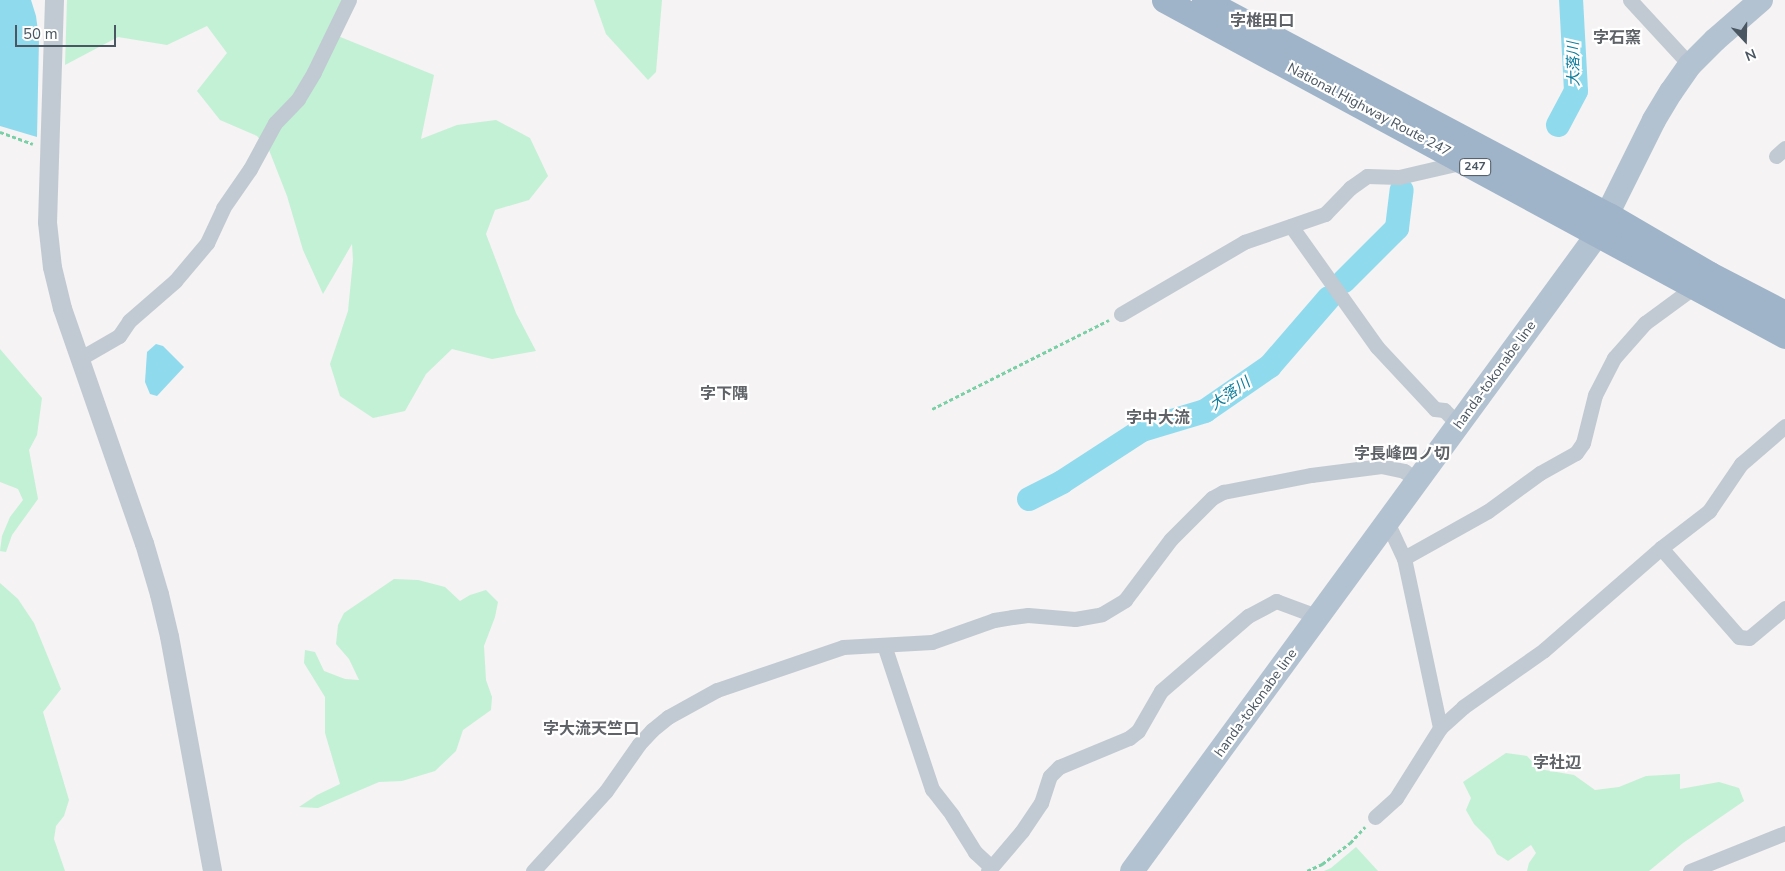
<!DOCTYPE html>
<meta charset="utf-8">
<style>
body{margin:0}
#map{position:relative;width:1785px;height:871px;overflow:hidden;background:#f5f3f3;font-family:"Nunito Sans","Noto Sans JP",sans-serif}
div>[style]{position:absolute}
.green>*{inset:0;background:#c3f1d5}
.water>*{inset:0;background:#90daee}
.river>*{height:24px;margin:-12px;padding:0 12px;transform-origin:12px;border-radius:12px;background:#90daee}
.path>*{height:2.5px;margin-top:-1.25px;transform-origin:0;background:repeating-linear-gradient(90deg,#7ad0a6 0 4px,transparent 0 6.5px)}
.minor>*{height:15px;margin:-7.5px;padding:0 7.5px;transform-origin:7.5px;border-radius:7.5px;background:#c1cad2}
.tertiary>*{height:19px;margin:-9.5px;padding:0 9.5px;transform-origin:9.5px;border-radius:9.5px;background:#c1cad2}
.primary>*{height:24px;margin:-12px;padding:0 12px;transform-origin:12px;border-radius:12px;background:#b3c2d1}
.trunk>*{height:25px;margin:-12.5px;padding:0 12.5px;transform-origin:12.5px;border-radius:12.5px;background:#9fb4c9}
span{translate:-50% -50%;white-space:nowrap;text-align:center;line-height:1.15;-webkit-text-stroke:4.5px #fff;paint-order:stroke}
.shield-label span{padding:1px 4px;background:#fff;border:1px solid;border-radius:4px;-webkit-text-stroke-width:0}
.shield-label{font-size:12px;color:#4a5661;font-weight:700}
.street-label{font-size:14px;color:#4a5661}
.water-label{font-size:15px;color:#0c7c9b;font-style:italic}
.quarter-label{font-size:16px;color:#5f6368;font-weight:700}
.north{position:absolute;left:1720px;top:15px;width:50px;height:50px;-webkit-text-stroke:4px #fff;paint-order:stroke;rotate:159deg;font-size:14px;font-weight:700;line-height:20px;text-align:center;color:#4a5661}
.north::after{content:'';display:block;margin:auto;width:18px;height:22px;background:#4a5661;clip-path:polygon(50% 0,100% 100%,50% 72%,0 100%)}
.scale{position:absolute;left:15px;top:25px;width:101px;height:22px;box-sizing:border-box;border:2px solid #4a5661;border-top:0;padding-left:6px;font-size:15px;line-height:18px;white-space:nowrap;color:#4a5661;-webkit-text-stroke:4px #fff;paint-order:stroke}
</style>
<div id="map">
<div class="green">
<div style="clip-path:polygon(67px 0,345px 0,328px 32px,434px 75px,421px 139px,457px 125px,496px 120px,530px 138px,548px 176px,529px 200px,495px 210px,486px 234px,516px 313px,536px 351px,492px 359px,452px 349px,426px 374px,405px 411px,373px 418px,340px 396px,330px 364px,348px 311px,353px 260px,352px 244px,323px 294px,303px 250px,287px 196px,269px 150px,257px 136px,220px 120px,197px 91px,227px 53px,207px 26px,167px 45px,118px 37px,65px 65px)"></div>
<div style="clip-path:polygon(594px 0,662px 0,656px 72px,648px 80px,606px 34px)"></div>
<div style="clip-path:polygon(0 349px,42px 398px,37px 435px,29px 450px,38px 499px,12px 535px,6px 552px,0 551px,2px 536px,10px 517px,23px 500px,18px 489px,0 482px)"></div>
<div style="clip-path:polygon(394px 579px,418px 580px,445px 587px,460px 601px,470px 595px,486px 590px,498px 602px,495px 617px,484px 646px,486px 680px,492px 697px,491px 710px,463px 730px,456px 751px,435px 771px,402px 781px,379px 782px,318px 808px,299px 807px,317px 795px,340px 784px,325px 733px,325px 697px,304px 663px,305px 650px,315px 652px,324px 671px,345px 679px,359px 680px,349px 659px,336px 644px,338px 625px,344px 613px)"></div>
<div style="clip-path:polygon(0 583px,18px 599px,34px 623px,61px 689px,43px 712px,69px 800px,64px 816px,56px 826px,54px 839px,65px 871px,0 871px)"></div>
<div style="clip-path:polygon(1506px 753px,1527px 756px,1539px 769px,1574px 775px,1595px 790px,1619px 787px,1646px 776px,1680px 774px,1680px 789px,1719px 782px,1739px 788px,1744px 801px,1683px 843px,1649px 871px,1527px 871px,1529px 863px,1536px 853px,1531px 845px,1508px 861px,1497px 854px,1490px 840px,1474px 824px,1466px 810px,1471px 798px,1463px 782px)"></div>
<div style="clip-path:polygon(1356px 847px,1378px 871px,1324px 871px,1331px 868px)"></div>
</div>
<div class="water">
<div style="clip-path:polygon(0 0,31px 0,36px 16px,39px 39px,37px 137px,0 126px)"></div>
<div style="clip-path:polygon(156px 344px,163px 346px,184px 367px,157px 396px,150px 394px,145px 382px,147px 352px)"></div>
</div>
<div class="river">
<div style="left:1558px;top:125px;width:38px;rotate:-62deg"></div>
<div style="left:1576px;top:91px;width:91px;rotate:-93.1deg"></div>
<div style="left:1344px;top:281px;width:75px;rotate:-45deg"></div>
<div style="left:1397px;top:228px;width:38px;rotate:-83deg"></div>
<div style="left:1029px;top:499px;width:37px;rotate:-27deg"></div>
<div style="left:1062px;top:482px;width:95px;rotate:-33deg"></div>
<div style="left:1142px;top:430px;width:66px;rotate:-16.8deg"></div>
<div style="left:1205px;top:411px;width:79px;rotate:-34.7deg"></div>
<div style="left:1270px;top:366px;width:90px;rotate:-49.1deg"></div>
</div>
<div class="path">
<div style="left:0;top:132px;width:35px;rotate:20deg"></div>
<div style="left:932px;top:409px;width:198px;rotate:-26.7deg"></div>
<div style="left:1307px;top:871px;width:17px;rotate:-25deg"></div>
<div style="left:1322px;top:864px;width:35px;rotate:-37deg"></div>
<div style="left:1350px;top:843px;width:22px;rotate:-47deg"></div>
</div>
<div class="minor">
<div style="left:1630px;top:0;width:88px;rotate:47.3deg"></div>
<div style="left:1776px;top:156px;width:12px;rotate:-42deg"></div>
<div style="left:1291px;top:226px;width:148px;rotate:54.6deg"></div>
<div style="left:1377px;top:347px;width:85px;rotate:46.9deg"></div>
<div style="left:1435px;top:409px;width:9px;rotate:6deg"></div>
<div style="left:1444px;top:410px;width:21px;rotate:45deg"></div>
<div style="left:1121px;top:314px;width:143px;rotate:-30.3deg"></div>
<div style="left:1244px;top:242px;width:86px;rotate:-19.1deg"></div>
<div style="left:1325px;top:214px;width:36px;rotate:-46deg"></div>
<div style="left:1350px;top:188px;width:21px;rotate:-35deg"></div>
<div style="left:1367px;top:176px;width:32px;rotate:2deg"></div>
<div style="left:1399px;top:177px;width:57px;rotate:-13.1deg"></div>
<div style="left:1455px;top:164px;width:7px;rotate:-56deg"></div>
<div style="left:79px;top:359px;width:46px;rotate:-29.9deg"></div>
<div style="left:119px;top:336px;width:18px;rotate:-56deg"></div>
<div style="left:129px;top:321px;width:61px;rotate:-41deg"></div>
<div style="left:175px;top:281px;width:50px;rotate:-49.9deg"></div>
<div style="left:207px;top:243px;width:38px;rotate:-65deg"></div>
<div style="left:223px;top:208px;width:47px;rotate:-55.3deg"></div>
<div style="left:250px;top:169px;width:52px;rotate:-61.5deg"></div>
<div style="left:275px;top:123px;width:33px;rotate:-46deg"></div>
<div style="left:298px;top:99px;width:31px;rotate:-59deg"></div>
<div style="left:314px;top:72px;width:80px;rotate:-64.1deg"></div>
<div style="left:1387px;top:522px;width:40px;rotate:65deg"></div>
<div style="left:1404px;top:558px;width:174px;rotate:78deg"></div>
<div style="left:1661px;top:548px;width:118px;rotate:48.8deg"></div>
<div style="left:1739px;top:637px;width:10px;rotate:6deg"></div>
<div style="left:1749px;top:638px;width:47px;rotate:-39.8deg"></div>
<div style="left:1404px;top:558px;width:96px;rotate:-29.2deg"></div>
<div style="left:1488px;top:511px;width:64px;rotate:-36.2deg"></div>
<div style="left:1540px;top:473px;width:41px;rotate:-29.1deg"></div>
<div style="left:1576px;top:453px;width:12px;rotate:-55deg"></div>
<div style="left:1583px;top:443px;width:49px;rotate:-76deg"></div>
<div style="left:1595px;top:395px;width:42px;rotate:-62.8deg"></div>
<div style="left:1614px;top:358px;width:47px;rotate:-48.5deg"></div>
<div style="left:1645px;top:323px;width:61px;rotate:-36.3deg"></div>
<div style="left:884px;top:645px;width:152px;rotate:71.6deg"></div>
<div style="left:932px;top:789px;width:33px;rotate:52deg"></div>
<div style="left:952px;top:815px;width:44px;rotate:58.1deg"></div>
<div style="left:975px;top:852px;width:22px;rotate:43deg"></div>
<div style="left:1375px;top:817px;width:28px;rotate:-42deg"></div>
<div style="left:1396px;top:798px;width:83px;rotate:-57.8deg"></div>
<div style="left:1440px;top:728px;width:31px;rotate:-42deg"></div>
<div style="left:1463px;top:707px;width:99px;rotate:-35.1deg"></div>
<div style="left:1544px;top:650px;width:155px;rotate:-41.1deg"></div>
<div style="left:1661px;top:548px;width:61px;rotate:-37.6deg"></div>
<div style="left:1709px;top:511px;width:57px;rotate:-55.8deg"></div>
<div style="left:1741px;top:464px;width:58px;rotate:-40.8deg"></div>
<div style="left:533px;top:871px;width:108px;rotate:-47.6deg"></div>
<div style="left:606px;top:791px;width:57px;rotate:-54.9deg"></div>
<div style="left:639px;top:744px;width:19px;rotate:-47deg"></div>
<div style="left:652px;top:730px;width:21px;rotate:-39deg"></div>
<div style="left:668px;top:717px;width:56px;rotate:-28.9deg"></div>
<div style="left:717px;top:690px;width:133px;rotate:-18.8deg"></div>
<div style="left:843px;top:647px;width:89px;rotate:-3.2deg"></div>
<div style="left:932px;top:642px;width:66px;rotate:-19.5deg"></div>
<div style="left:994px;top:620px;width:18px;rotate:-9deg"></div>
<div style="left:1012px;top:617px;width:16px;rotate:-7deg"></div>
<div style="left:1028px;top:615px;width:47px;rotate:4.9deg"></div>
<div style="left:1075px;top:619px;width:27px;rotate:-10deg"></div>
<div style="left:1102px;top:614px;width:27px;rotate:-31deg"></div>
<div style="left:1125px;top:600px;width:76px;rotate:-53deg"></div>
<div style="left:1171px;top:539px;width:58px;rotate:-45deg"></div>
<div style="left:1212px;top:498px;width:13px;rotate:-29deg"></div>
<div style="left:1223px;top:492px;width:90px;rotate:-10.9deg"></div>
<div style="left:1311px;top:475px;width:71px;rotate:-7.3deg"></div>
<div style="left:1381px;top:466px;width:24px;rotate:12deg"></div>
<div style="left:1404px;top:471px;width:16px;rotate:35deg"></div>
<div style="left:988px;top:871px;width:52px;rotate:-49.6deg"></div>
<div style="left:1022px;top:831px;width:34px;rotate:-56deg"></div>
<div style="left:1041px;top:803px;width:28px;rotate:-72deg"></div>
<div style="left:1050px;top:776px;width:13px;rotate:-45deg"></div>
<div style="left:1059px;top:767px;width:76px;rotate:-22.5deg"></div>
<div style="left:1129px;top:738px;width:11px;rotate:-38deg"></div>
<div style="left:1138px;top:731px;width:46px;rotate:-60.1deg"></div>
<div style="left:1161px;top:691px;width:115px;rotate:-40.8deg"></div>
<div style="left:1248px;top:616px;width:32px;rotate:-28deg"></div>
<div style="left:1276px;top:601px;width:46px;rotate:20.4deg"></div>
<div style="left:1690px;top:871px;width:102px;rotate:-21.8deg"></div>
</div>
<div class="tertiary">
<div style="left:54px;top:0;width:222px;rotate:91.8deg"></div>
<div style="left:47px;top:222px;width:45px;rotate:83.7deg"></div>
<div style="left:52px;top:267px;width:42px;rotate:76.3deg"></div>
<div style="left:62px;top:308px;width:249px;rotate:70.8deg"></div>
<div style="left:144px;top:543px;width:53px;rotate:73.6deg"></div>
<div style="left:159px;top:594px;width:43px;rotate:76.6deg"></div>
<div style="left:169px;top:636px;width:239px;rotate:79.6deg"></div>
</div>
<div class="primary">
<div style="left:1132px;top:871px;width:788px;rotate:-53.83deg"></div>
<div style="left:1597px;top:235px;width:128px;rotate:-63.6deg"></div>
<div style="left:1654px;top:120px;width:33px;rotate:-59deg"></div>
<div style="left:1671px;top:92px;width:33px;rotate:-55deg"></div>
<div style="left:1690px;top:65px;width:35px;rotate:-45deg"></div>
<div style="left:1715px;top:40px;width:61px;rotate:-41deg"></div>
</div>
<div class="trunk">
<div style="left:1164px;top:0;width:706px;rotate:28.42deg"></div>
<div style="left:1204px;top:0;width:459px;rotate:28deg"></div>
<div style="left:1609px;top:215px;width:117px;rotate:30.3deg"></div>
<div style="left:1710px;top:274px;width:85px;rotate:27.5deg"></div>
</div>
<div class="shield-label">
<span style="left:1475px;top:167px">247</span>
</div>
<div class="street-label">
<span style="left:1369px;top:110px;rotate:28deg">National Highway Route 247</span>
<span style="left:1495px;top:375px;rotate:-54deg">handa-tokonabe line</span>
<span style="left:1256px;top:703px;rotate:-54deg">handa-tokonabe line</span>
</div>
<div class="water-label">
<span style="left:1574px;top:64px;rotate:-91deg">大落川</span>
<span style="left:1230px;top:394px;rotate:-35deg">大落川</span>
</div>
<div class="quarter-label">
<span style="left:1262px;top:21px">字椎田口</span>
<span style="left:1617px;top:38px">字石窯</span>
<span style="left:724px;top:394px">字下隅</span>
<span style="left:1158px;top:418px">字中大流</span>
<span style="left:1402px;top:454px">字長峰四ノ切</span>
<span style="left:591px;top:729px">字大流天竺口</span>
<span style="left:1557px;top:763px">字社辺</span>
</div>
<div class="north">N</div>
<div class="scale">50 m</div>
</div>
